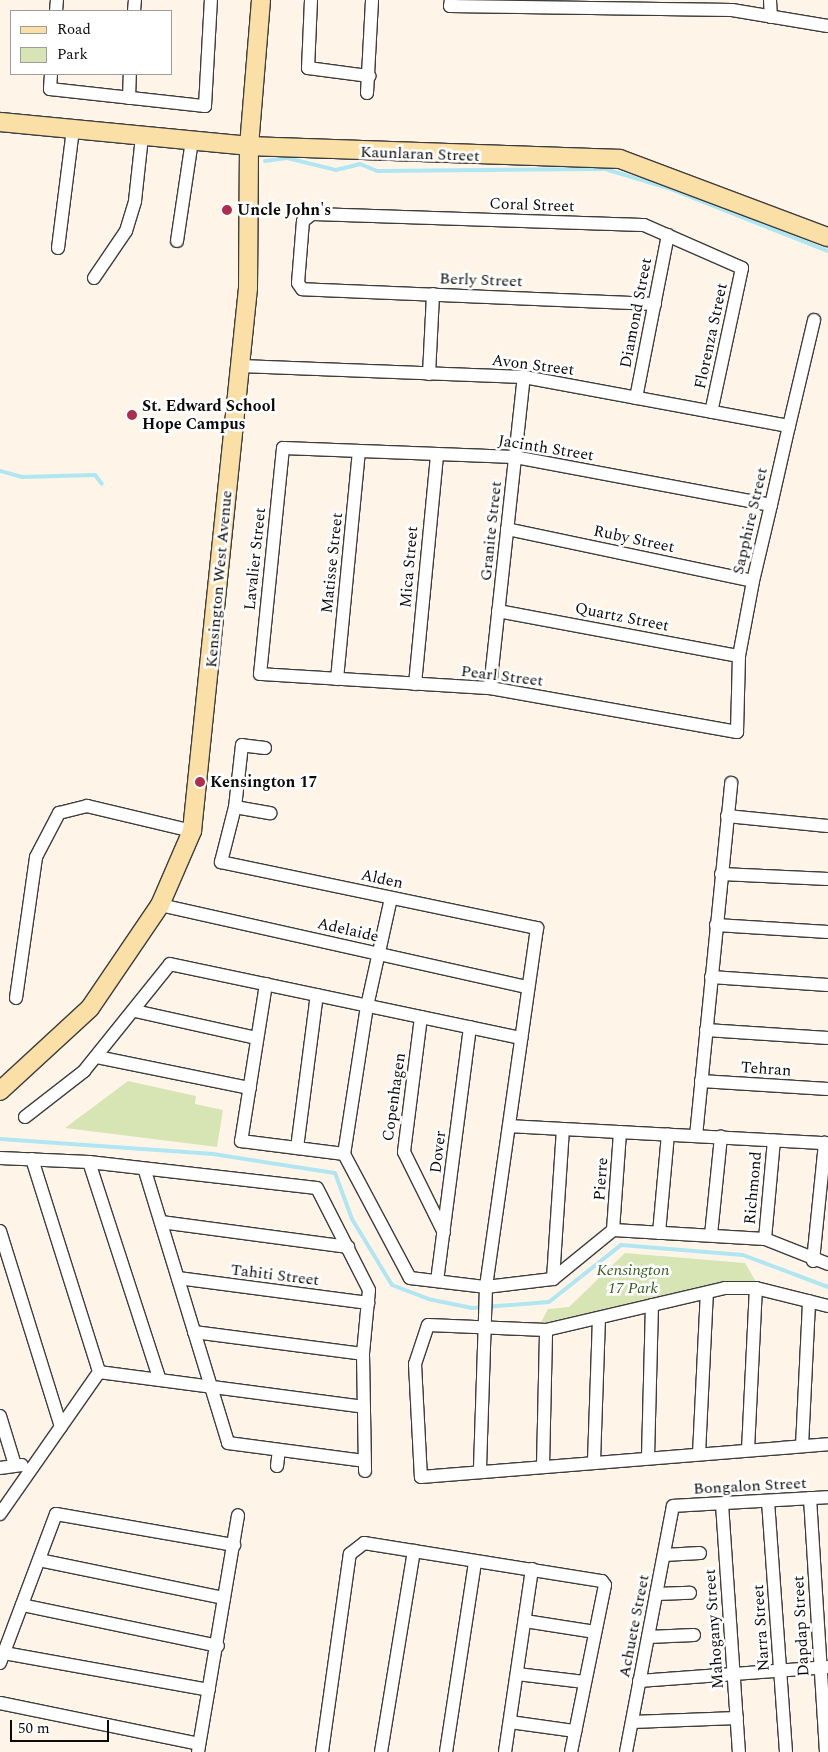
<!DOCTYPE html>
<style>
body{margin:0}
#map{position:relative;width:828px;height:1752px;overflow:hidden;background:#fef5e8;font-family:Spectral,serif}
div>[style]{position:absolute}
.green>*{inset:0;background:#d7e5b5}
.stream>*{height:4px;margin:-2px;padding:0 2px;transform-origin:2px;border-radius:2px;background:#b0e6f1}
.roads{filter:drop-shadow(1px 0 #3d3d3d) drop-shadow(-1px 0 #3d3d3d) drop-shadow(0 1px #3d3d3d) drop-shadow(0 -1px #3d3d3d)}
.street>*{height:12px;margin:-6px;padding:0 6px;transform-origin:6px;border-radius:6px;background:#fff}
.secondary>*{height:18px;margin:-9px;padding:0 9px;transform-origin:9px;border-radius:9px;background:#fae0a6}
.dots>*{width:14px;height:14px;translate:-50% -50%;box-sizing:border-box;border:2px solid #fff;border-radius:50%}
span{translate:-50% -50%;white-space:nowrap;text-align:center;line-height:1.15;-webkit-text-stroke:5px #fff;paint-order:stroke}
.street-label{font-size:16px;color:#0a0a0a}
.poi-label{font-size:16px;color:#0a0a0a;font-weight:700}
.left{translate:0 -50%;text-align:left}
.park-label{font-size:16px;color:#385c20;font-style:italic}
.legend{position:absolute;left:10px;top:10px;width:162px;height:65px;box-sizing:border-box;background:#fff;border:1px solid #9d9d9d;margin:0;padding:6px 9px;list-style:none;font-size:15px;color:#0a0a0a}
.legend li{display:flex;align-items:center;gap:10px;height:25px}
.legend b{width:25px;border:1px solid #9d9d9d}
.scale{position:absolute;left:10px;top:1720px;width:99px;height:22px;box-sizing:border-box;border:2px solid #0a0a0a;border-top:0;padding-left:6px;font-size:15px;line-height:18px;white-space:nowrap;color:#0a0a0a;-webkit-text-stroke:4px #fff;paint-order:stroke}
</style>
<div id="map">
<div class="green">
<div style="clip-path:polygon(128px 1081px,196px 1096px,195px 1104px,223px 1110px,217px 1147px,65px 1128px)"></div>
<div style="clip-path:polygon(625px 1253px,745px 1263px,758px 1285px,727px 1281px,540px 1324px,548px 1309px,569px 1307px)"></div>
</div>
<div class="stream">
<div style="left:0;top:131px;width:1px"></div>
<div style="left:14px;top:132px;width:43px;rotate:5.3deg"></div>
<div style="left:265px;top:161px;width:22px;rotate:-8deg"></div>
<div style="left:287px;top:158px;width:50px;rotate:13.8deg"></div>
<div style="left:336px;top:170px;width:25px;rotate:-14deg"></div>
<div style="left:360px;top:164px;width:18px;rotate:22deg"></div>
<div style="left:377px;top:171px;width:228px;rotate:-0.5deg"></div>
<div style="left:605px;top:169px;width:66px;rotate:16.8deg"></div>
<div style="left:668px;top:188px;width:172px;rotate:21.5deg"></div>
<div style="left:0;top:471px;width:23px;rotate:15deg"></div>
<div style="left:22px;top:477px;width:73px;rotate:-1.6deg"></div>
<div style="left:95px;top:475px;width:11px;rotate:52deg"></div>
<div style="left:0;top:1139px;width:214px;rotate:4deg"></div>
<div style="left:213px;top:1154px;width:123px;rotate:8.9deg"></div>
<div style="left:335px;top:1173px;width:49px;rotate:69.7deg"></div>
<div style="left:352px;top:1219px;width:77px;rotate:58.8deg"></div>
<div style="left:392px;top:1285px;width:39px;rotate:21deg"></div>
<div style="left:428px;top:1299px;width:45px;rotate:11.6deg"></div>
<div style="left:472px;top:1308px;width:77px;rotate:-4.5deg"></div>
<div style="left:549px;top:1302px;width:92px;rotate:-38.4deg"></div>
<div style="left:621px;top:1245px;width:122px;rotate:4.7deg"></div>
<div style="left:743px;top:1255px;width:91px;rotate:20.6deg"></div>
</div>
<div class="roads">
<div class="street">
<div style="left:311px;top:0;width:68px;rotate:92.5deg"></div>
<div style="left:308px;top:68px;width:62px;rotate:7.5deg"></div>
<div style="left:451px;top:0;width:6px;rotate:99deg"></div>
<div style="left:450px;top:6px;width:282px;rotate:0.8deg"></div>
<div style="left:732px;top:10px;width:97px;rotate:9.5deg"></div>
<div style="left:770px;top:0;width:17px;rotate:87deg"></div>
<div style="left:56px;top:11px;width:11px;rotate:-85deg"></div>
<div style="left:134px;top:11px;width:11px;rotate:-85deg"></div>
<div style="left:51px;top:74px;width:15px;rotate:94deg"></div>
<div style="left:50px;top:89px;width:156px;rotate:6.3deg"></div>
<div style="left:205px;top:106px;width:106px;rotate:-86.8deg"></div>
<div style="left:367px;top:93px;width:93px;rotate:-86.9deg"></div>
<div style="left:129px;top:98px;width:24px;rotate:-88deg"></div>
<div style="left:177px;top:241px;width:101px;rotate:-81.5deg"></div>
<div style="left:58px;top:248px;width:119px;rotate:-82.8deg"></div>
<div style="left:94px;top:278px;width:57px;rotate:-55.8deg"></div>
<div style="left:126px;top:231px;width:31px;rotate:-73deg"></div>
<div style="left:135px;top:201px;width:64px;rotate:-83.8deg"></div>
<div style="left:655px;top:304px;width:353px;rotate:-177.6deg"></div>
<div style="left:302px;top:289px;width:7px;rotate:-124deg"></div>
<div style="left:298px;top:283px;width:62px;rotate:-85.4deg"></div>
<div style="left:303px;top:221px;width:11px;rotate:-38deg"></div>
<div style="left:312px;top:214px;width:332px;rotate:1.9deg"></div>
<div style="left:644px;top:225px;width:107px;rotate:23.7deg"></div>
<div style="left:742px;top:268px;width:147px;rotate:102.1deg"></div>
<div style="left:240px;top:366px;width:284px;rotate:2.2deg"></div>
<div style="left:524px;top:377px;width:269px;rotate:10.5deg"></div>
<div style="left:429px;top:374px;width:80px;rotate:-87.1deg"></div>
<div style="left:636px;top:398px;width:166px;rotate:-78.9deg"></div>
<div style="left:771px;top:505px;width:260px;rotate:-169.4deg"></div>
<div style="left:515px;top:457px;width:232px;rotate:-177.8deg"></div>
<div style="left:283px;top:448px;width:227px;rotate:95.8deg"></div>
<div style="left:260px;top:674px;width:230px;rotate:3.5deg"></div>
<div style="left:490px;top:688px;width:251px;rotate:10.1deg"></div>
<div style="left:737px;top:732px;width:76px;rotate:-88.5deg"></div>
<div style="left:739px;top:656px;width:76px;rotate:-79.4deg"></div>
<div style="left:753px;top:581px;width:78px;rotate:-76.7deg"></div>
<div style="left:771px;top:505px;width:81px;rotate:-77.2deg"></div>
<div style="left:789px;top:426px;width:109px;rotate:-76.7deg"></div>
<div style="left:507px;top:529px;width:251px;rotate:11.9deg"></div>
<div style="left:498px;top:611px;width:245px;rotate:10.6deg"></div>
<div style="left:337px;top:679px;width:229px;rotate:-84.5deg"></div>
<div style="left:415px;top:684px;width:231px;rotate:-84.5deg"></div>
<div style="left:490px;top:688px;width:313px;rotate:-83.8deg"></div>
<div style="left:265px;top:748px;width:23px;rotate:-173deg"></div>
<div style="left:242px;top:745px;width:62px;rotate:96.4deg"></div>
<div style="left:235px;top:807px;width:57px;rotate:104.3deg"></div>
<div style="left:221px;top:862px;width:323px;rotate:11.8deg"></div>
<div style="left:537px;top:928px;width:363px;rotate:98.1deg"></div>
<div style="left:486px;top:1287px;width:184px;rotate:91.9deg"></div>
<div style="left:235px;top:807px;width:36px;rotate:10deg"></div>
<div style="left:727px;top:816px;width:101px;rotate:5.7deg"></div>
<div style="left:721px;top:874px;width:107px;rotate:2.7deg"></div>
<div style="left:391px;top:898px;width:111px;rotate:102.5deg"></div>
<div style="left:367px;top:1006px;width:150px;rotate:98.8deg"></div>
<div style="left:344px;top:1154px;width:140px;rotate:62deg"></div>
<div style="left:410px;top:1278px;width:77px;rotate:6.8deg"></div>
<div style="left:486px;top:1287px;width:67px;rotate:-6.8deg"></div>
<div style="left:553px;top:1279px;width:77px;rotate:-39.2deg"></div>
<div style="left:613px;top:1230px;width:152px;rotate:3.4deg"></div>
<div style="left:765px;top:1239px;width:68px;rotate:21.6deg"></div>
<div style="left:160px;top:905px;width:377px;rotate:12.6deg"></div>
<div style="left:716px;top:925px;width:112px;rotate:3.6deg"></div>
<div style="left:711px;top:977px;width:117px;rotate:3.9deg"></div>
<div style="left:266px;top:984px;width:159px;rotate:99deg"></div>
<div style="left:241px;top:1141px;width:104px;rotate:7.2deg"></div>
<div style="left:16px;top:998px;width:142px;rotate:-81.9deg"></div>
<div style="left:36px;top:857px;width:50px;rotate:-62.4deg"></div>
<div style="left:59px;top:813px;width:29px;rotate:-14deg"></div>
<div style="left:87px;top:806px;width:108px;rotate:13.4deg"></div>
<div style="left:135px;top:1011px;width:125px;rotate:12.5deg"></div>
<div style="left:421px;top:1017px;width:136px;rotate:97.2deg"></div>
<div style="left:404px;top:1152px;width:90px;rotate:63.7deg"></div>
<div style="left:706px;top:1030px;width:122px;rotate:3.8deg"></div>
<div style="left:97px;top:1057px;width:156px;rotate:11.5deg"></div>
<div style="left:701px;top:1081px;width:127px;rotate:3.6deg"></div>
<div style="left:25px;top:1117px;width:75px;rotate:-37.9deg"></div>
<div style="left:84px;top:1071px;width:137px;rotate:-51.2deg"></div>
<div style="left:170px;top:964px;width:359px;rotate:11.9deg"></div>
<div style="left:509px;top:1126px;width:319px;rotate:3.1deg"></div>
<div style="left:696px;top:1136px;width:355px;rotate:-84.3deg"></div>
<div style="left:297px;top:1148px;width:154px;rotate:-82.6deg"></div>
<div style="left:0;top:1158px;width:89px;rotate:2.6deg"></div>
<div style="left:89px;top:1162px;width:229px;rotate:6.5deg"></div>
<div style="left:317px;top:1188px;width:114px;rotate:63deg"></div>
<div style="left:369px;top:1290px;width:64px;rotate:95.4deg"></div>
<div style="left:363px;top:1354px;width:117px;rotate:89deg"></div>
<div style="left:32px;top:1159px;width:223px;rotate:72.5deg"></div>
<div style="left:89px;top:1162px;width:229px;rotate:72deg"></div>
<div style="left:145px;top:1171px;width:284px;rotate:73deg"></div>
<div style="left:228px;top:1443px;width:137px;rotate:7.5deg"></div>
<div style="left:161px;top:1222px;width:189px;rotate:7.6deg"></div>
<div style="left:613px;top:1230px;width:98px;rotate:-85.9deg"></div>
<div style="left:0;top:1231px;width:205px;rotate:72.7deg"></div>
<div style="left:659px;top:1233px;width:99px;rotate:-84.8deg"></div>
<div style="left:711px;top:1235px;width:99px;rotate:-84.2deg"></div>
<div style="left:765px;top:1239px;width:99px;rotate:-84.8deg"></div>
<div style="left:813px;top:1261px;width:119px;rotate:-84.2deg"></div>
<div style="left:178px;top:1278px;width:192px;rotate:7.5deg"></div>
<div style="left:553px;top:1279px;width:150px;rotate:-86.2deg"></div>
<div style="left:437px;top:1281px;width:256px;rotate:-82.6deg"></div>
<div style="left:828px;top:1306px;width:74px;rotate:-166deg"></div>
<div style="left:756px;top:1288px;width:31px;rotate:180deg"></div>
<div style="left:725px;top:1288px;width:184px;rotate:166.8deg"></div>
<div style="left:546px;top:1330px;width:118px;rotate:-177.6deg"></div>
<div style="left:428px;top:1325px;width:41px;rotate:108.4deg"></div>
<div style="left:415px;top:1364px;width:113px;rotate:87deg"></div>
<div style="left:421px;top:1477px;width:408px;rotate:-4.6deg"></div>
<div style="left:194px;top:1332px;width:170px;rotate:7.4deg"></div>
<div style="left:99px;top:1372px;width:267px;rotate:7.5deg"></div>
<div style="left:0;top:1416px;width:51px;rotate:73deg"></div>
<div style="left:802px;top:1446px;width:145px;rotate:-87.2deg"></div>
<div style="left:748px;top:1450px;width:162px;rotate:-87.2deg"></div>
<div style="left:699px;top:1454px;width:161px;rotate:-87.2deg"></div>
<div style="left:648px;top:1457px;width:152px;rotate:-88.5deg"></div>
<div style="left:594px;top:1461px;width:141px;rotate:-88deg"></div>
<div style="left:277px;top:1466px;width:16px;rotate:-83deg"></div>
<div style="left:543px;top:1466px;width:136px;rotate:-88.7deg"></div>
<div style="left:0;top:1468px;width:22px;rotate:-8deg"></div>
<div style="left:810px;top:1498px;width:255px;rotate:86.4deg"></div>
<div style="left:768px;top:1501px;width:252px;rotate:85.9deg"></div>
<div style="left:722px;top:1504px;width:249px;rotate:86.1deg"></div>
<div style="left:0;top:1514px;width:173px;rotate:-55.1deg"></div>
<div style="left:664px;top:1555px;width:36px;rotate:-3deg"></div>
<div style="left:39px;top:1560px;width:189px;rotate:11.6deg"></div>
<div style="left:656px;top:1594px;width:34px;rotate:-2deg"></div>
<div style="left:22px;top:1605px;width:200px;rotate:11.8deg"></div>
<div style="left:525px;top:1621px;width:71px;rotate:8.9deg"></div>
<div style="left:648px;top:1637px;width:46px;rotate:-2.5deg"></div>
<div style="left:4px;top:1653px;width:208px;rotate:10.2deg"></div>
<div style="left:0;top:1663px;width:159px;rotate:-69.4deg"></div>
<div style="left:56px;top:1514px;width:181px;rotate:9.9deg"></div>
<div style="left:517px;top:1674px;width:68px;rotate:6.7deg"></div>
<div style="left:639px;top:1681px;width:190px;rotate:-4.2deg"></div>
<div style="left:0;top:1703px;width:203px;rotate:11.6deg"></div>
<div style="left:510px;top:1722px;width:66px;rotate:7.9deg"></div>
<div style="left:632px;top:1722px;width:105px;rotate:-2.2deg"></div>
<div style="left:198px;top:1752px;width:240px;rotate:-80.4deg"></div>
<div style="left:322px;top:1752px;width:200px;rotate:-82deg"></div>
<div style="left:350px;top:1554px;width:18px;rotate:-38deg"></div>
<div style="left:364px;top:1543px;width:241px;rotate:9.1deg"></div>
<div style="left:602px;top:1581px;width:5px;rotate:53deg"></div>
<div style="left:605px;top:1585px;width:170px;rotate:101.5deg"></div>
<div style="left:381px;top:1752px;width:204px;rotate:-80.7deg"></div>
<div style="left:446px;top:1752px;width:191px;rotate:-81.3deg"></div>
<div style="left:505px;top:1752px;width:185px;rotate:-81.6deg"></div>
<div style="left:626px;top:1752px;width:250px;rotate:-79.2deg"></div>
<div style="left:673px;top:1506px;width:155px;rotate:-3.3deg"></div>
</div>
<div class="secondary">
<div style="left:0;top:122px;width:250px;rotate:5.5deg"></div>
<div style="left:249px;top:146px;width:371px;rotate:2deg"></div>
<div style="left:620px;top:159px;width:222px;rotate:20.6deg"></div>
<div style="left:0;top:1091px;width:122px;rotate:-42.7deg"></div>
<div style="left:90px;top:1008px;width:125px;rotate:-55.8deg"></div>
<div style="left:160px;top:905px;width:81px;rotate:-66.6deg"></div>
<div style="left:192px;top:831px;width:546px;rotate:-84.11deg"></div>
<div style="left:248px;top:288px;width:142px;rotate:-89.6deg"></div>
<div style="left:249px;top:146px;width:146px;rotate:-85.3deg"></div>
</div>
</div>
<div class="dots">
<div style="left:227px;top:210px;background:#af2c4c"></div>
<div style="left:132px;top:415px;background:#af2c4c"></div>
<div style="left:200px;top:782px;background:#af2c4c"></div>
</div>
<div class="street-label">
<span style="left:420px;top:154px;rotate:2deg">Kaunlaran Street</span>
<span style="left:532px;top:205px;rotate:2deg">Coral Street</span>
<span style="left:481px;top:280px;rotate:2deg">Berly Street</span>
<span style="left:636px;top:313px;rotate:-79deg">Diamond Street</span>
<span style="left:711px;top:336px;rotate:-78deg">Florenza Street</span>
<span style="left:533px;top:365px;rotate:7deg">Avon Street</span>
<span style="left:546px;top:448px;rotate:9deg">Jacinth Street</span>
<span style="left:750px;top:521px;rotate:-77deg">Sapphire Street</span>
<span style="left:491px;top:531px;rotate:-84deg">Granite Street</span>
<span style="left:634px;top:539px;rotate:12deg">Ruby Street</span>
<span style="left:255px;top:559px;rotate:-84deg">Lavalier Street</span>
<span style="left:332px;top:563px;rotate:-84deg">Matisse Street</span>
<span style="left:409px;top:567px;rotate:-85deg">Mica Street</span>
<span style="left:219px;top:579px;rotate:-85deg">Kensington West Avenue</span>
<span style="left:622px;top:617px;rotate:11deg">Quartz Street</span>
<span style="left:502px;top:676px;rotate:7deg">Pearl Street</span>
<span style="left:382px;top:879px;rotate:12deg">Alden</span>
<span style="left:348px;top:930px;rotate:13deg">Adelaide</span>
<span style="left:766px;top:1069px;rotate:4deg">Tehran</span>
<span style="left:394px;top:1097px;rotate:-82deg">Copenhagen</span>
<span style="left:438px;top:1152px;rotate:-83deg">Dover</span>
<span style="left:601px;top:1179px;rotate:-86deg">Pierre</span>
<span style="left:753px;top:1188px;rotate:-85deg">Richmond</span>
<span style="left:275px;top:1275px;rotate:7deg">Tahiti Street</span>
<span style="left:750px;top:1486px;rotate:-3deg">Bongalon Street</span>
<span style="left:634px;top:1626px;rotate:-79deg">Achuete Street</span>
<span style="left:801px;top:1626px;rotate:-93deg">Dapdap Street</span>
<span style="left:761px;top:1628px;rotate:-94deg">Narra Street</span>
<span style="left:714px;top:1629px;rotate:-94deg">Mahogany Street</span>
</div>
<div class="poi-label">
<span class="left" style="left:237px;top:210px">Uncle John's</span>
<span class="left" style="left:142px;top:415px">St. Edward School<br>Hope Campus</span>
<span class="left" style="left:210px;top:782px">Kensington 17</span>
</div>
<div class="park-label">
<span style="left:633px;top:1279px">Kensington<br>17 Park</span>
</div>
<ul class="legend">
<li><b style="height:6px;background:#fae0a6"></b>Road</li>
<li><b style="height:14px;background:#d7e5b5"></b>Park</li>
</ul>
<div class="scale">50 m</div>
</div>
